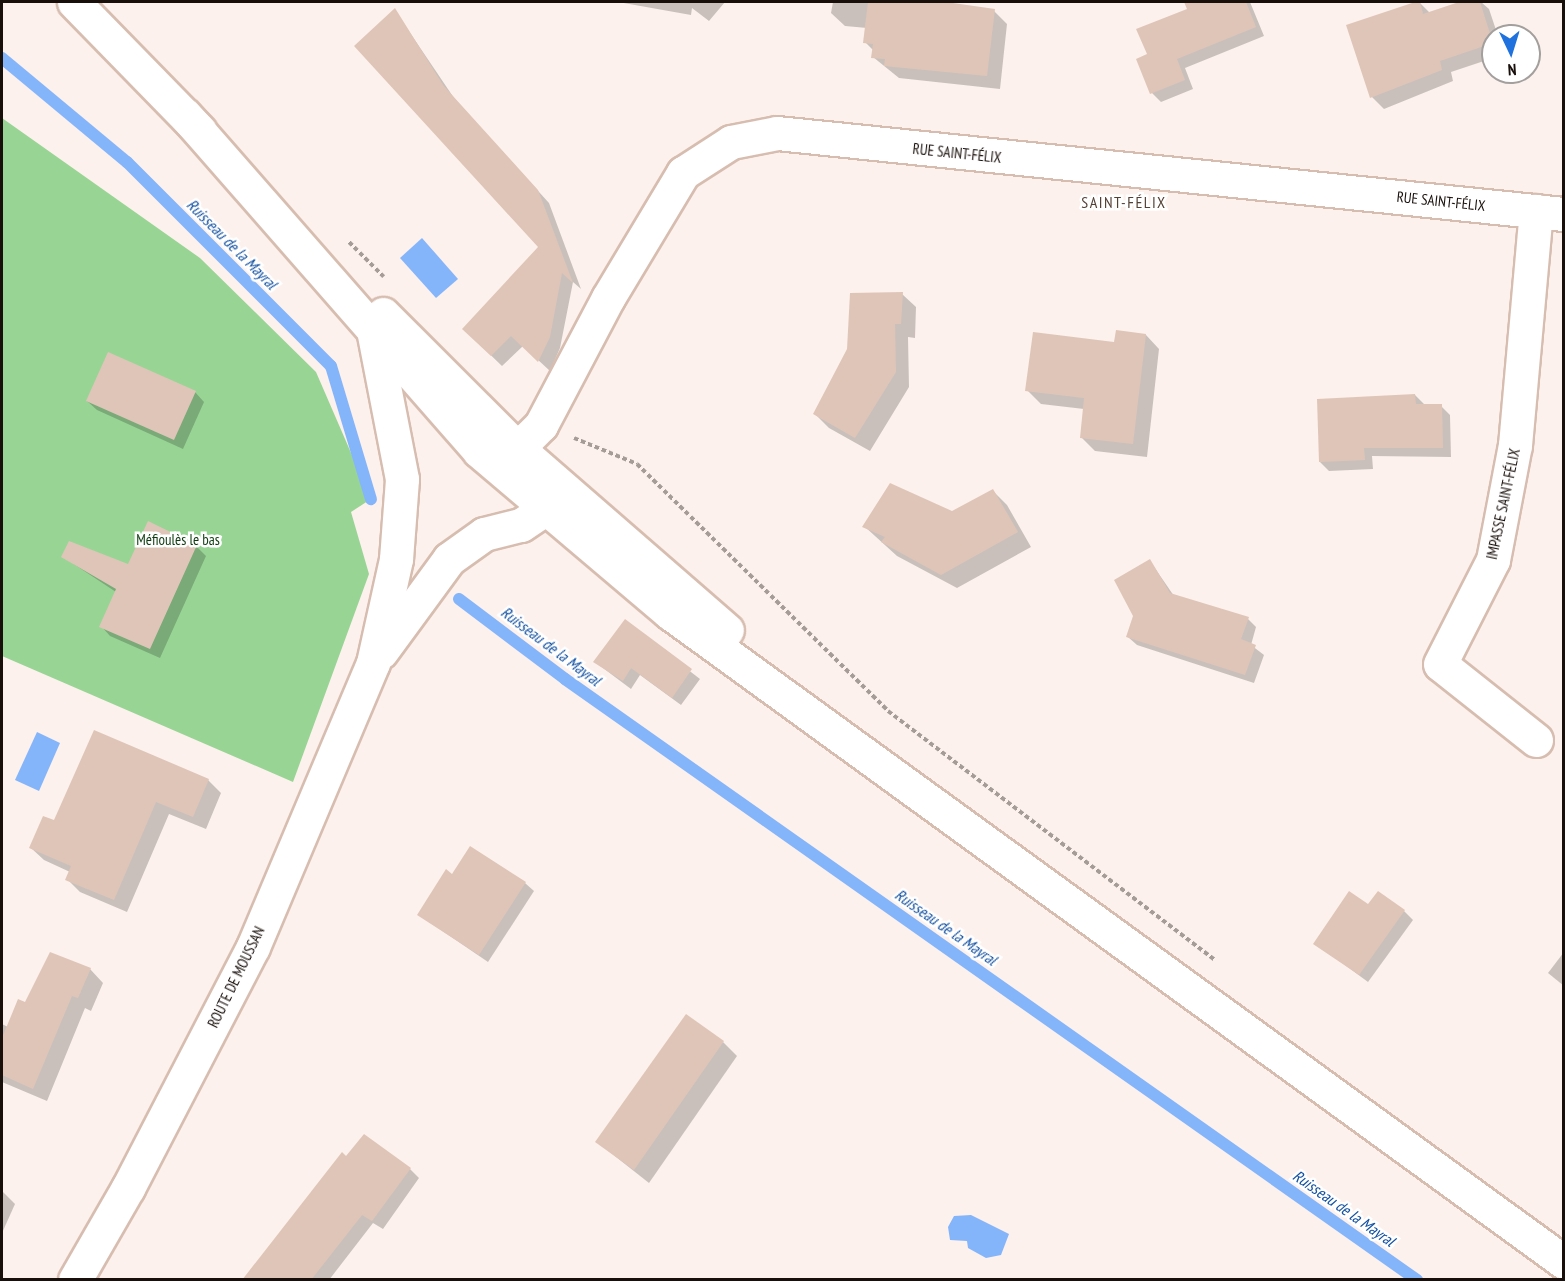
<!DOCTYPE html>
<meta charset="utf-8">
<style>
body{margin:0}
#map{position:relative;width:1565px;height:1281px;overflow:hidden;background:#fcf1ec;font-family:"PT Sans Narrow",sans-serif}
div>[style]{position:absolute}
.green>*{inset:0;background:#98d595}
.water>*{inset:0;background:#84b5fb}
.shadow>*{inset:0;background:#0003}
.stream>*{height:12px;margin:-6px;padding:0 6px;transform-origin:6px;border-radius:6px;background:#84b5fb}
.building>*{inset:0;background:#dfc5b8}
.path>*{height:4px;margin-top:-2px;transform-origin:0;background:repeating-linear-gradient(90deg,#a69c97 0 4.5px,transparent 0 7.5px)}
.roads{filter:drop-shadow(2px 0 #d7bdb0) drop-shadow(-2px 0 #d7bdb0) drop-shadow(0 2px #d7bdb0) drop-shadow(0 -2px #d7bdb0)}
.minor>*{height:33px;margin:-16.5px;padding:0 16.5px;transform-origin:16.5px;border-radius:16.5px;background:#fff}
.major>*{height:33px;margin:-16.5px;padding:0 16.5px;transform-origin:16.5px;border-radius:16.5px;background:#fff}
span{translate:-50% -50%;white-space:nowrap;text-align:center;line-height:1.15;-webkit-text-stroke:5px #fff;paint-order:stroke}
.street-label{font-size:15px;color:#180f0b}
.park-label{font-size:15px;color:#0e3c10}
.neighbourhood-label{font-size:16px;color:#543f34;letter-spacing:1.5px}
.water-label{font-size:16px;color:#1351a2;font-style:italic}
.frame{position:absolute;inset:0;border:3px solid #180f0b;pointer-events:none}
.north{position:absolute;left:1481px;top:24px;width:60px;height:60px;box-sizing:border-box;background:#fff;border:2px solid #a39f9d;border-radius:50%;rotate:176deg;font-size:16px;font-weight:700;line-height:24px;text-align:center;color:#180f0b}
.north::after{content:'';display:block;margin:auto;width:21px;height:27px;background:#1f72dd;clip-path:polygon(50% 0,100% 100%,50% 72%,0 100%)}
</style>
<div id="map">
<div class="green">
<div style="clip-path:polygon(2px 118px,200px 258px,316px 372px,371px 499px,351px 512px,369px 574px,293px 782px,2px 656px)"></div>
</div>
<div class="water">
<div style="clip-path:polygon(422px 238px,458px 279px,436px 298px,400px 258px)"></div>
<div style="clip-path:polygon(37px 732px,60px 743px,39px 791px,15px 780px)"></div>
<div style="clip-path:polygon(971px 1215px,1009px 1234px,1001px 1255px,986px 1258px,968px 1248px,967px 1241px,950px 1240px,948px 1227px,954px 1216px)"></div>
</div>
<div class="shadow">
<div style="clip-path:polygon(618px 2px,725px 2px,709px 21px,692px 8px,691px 15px)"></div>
<div style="clip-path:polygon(833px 2px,934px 2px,994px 11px,1007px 24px,1000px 89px,899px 78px,873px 57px,874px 51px,865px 42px,867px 28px,845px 26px,831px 13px)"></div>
<div style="clip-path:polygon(1186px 2px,1250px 2px,1264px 36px,1185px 68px,1193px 89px,1161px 102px,1152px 93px,1149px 55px,1189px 10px)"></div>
<div style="clip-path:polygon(1419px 2px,1430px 13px,1464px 2px,1481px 2px,1489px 9px,1498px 36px,1493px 36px,1493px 58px,1451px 72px,1453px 81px,1384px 109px,1372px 97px,1348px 26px)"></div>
<div style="clip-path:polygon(400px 18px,454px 98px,549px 203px,581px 289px,573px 282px,560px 348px,550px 371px,523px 346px,502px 366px,475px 340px,540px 247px)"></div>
<div style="clip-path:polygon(902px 294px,916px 307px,915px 338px,908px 337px,909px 387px,870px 451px,829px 428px,815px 414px)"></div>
<div style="clip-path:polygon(1146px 335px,1159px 349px,1147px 457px,1095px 451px,1082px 438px,1084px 409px,1041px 404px,1027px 390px,1115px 343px)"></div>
<div style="clip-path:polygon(195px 392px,204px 402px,183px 449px,97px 410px,87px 401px)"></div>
<div style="clip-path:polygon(1415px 395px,1424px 404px,1441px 406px,1450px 415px,1451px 457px,1372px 456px,1373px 469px,1329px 471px,1320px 462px)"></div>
<div style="clip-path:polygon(993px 491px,1007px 505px,1031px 547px,957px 588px,897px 556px,864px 526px,952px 513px)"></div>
<div style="clip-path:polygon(196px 546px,206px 556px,160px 658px,110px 636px,101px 626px,116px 592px,63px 557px,129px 566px)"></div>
<div style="clip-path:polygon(1150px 561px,1174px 596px,1248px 619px,1256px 627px,1251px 645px,1264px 655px,1254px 683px,1137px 645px,1128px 637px)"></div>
<div style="clip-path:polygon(625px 621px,700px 679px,681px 705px,640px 675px,631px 689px,595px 662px)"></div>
<div style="clip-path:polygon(208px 780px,221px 793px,206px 829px,169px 814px,127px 912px,80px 892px,67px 879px,70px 872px,44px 860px,31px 848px,55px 822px)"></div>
<div style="clip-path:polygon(525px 883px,534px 891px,488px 962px,419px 915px)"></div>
<div style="clip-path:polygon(1368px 906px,1404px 911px,1413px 920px,1368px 982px,1315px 943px)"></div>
<div style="clip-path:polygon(1564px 952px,1564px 986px,1548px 973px)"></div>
<div style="clip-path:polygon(90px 969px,103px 983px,91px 1011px,85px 1008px,47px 1101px,2px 1082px,2px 1024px,8px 1027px)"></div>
<div style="clip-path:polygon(723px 1042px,737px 1056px,649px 1183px,597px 1142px)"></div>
<div style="clip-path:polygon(346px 1158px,410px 1169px,419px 1178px,383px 1229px,373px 1223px,329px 1280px,250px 1280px)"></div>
<div style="clip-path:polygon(2px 1191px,15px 1204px,2px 1233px)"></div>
</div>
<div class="stream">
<div style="left:2px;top:58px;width:163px;rotate:39.8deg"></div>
<div style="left:127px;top:162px;width:288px;rotate:45deg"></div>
<div style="left:331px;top:366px;width:139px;rotate:73.3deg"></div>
<div style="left:459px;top:599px;width:133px;rotate:37deg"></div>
<div style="left:565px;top:679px;width:1043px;rotate:35.2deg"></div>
</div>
<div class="building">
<div style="clip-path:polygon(868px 2px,946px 2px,995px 9px,987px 76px,884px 66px,885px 59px,871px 58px,873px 44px,863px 43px)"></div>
<div style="clip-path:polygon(1184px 2px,1246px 2px,1256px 27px,1177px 59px,1185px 80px,1150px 94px,1136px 59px,1147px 54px,1136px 29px,1187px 9px)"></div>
<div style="clip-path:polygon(1415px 2px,1420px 2px,1423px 14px,1459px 2px,1480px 2px,1493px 43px,1440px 61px,1442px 70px,1370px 98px,1346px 25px)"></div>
<div style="clip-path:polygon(395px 8px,443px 85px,538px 190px,573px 283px,562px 273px,550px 337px,538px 362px,511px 336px,491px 356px,462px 329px,538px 247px,354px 46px)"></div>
<div style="clip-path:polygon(903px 292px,901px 324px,895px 324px,896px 372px,855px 438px,813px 414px,847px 349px,850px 293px)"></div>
<div style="clip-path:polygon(1116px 330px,1146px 334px,1133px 444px,1080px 438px,1084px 398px,1025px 391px,1033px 332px,1114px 342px)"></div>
<div style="clip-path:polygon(108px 352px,196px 391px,174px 440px,86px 401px)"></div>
<div style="clip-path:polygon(1415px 394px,1416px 404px,1442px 404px,1443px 448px,1364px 448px,1365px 460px,1319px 462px,1317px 399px)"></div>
<div style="clip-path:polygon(890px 483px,952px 511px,993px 489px,1018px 532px,941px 575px,881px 542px,885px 537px,862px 527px)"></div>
<div style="clip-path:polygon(148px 521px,197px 545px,150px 649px,99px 627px,116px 589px,61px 557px,69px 541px,128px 564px)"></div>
<div style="clip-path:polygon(1150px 559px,1170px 593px,1249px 617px,1241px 639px,1256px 645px,1245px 675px,1126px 637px,1133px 616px,1114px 580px)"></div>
<div style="clip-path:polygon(625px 619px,692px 669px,672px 698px,631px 668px,623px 681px,593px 662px)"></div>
<div style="clip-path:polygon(94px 730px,209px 779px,193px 817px,156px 802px,114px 900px,65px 880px,71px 866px,29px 848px,43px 816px,54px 820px)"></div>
<div style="clip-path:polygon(470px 846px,526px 882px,479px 955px,417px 915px,446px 869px,452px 874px)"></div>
<div style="clip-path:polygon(1349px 891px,1368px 904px,1378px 891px,1405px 910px,1359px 975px,1313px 944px)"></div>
<div style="clip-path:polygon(50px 952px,91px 968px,78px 998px,72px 996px,33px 1089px,2px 1075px,2px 1038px,18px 999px,25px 1002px)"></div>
<div style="clip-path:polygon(686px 1014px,724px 1041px,634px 1170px,595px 1142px)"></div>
<div style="clip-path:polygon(364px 1134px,411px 1168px,372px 1221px,362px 1215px,311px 1280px,242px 1280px,342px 1152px,346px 1156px)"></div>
</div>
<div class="path">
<div style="left:349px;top:242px;width:49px;rotate:45deg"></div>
<div style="left:574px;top:438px;width:68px;rotate:22.4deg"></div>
<div style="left:637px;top:464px;width:352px;rotate:44.5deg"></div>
<div style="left:888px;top:711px;width:410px;rotate:37.3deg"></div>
</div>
<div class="roads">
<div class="minor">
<div style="left:514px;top:445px;width:14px;rotate:-25deg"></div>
<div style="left:527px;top:439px;width:20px;rotate:-45deg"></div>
<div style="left:541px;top:425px;width:144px;rotate:-62.2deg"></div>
<div style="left:608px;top:298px;width:146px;rotate:-59deg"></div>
<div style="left:683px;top:173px;width:57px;rotate:-32.9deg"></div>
<div style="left:731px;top:142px;width:47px;rotate:-11.1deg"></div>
<div style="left:777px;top:133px;width:791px;rotate:5.88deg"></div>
<div style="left:381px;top:652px;width:115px;rotate:-53.8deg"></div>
<div style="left:449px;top:559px;width:43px;rotate:-35.5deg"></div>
<div style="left:484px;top:534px;width:38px;rotate:-14deg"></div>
<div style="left:521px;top:525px;width:30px;rotate:-34deg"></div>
<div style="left:1536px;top:740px;width:122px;rotate:-141.6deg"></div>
<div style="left:1440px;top:664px;width:117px;rotate:-63deg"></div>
<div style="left:1493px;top:560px;width:117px;rotate:-79.2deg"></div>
<div style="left:1515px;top:445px;width:235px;rotate:-84.9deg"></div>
<div style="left:75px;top:1280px;width:106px;rotate:-60.1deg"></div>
<div style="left:128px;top:1188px;width:271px;rotate:-62.6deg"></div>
<div style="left:253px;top:947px;width:308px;rotate:-67.1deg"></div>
<div style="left:373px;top:663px;width:107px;rotate:-77.5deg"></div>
<div style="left:396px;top:559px;width:80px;rotate:-85.7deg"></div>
<div style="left:402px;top:479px;width:147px;rotate:-101deg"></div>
</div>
<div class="major">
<div style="left:74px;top:2px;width:180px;rotate:45.7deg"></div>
<div style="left:185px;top:115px;width:446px;rotate:48.8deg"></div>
<div style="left:479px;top:451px;width:250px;rotate:40.3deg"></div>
<div style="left:670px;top:613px;width:1105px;rotate:35.98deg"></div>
<div style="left:383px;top:314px;width:185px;rotate:45deg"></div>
<div style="left:514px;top:445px;width:282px;rotate:41deg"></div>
</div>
</div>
<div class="street-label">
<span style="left:957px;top:153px;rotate:6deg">RUE SAINT-FÉLIX</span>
<span style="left:1441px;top:201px;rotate:6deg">RUE SAINT-FÉLIX</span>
<span style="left:1503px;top:504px;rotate:-78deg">IMPASSE SAINT-FÉLIX</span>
<span style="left:236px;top:977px;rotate:-64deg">ROUTE DE MOUSSAN</span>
</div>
<div class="park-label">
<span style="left:178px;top:540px">Méfioulès le bas</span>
</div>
<div class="neighbourhood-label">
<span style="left:1124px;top:202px">SAINT-FÉLIX</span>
</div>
<div class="water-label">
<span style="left:232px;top:244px;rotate:45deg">Ruisseau de la Mayral</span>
<span style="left:551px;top:646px;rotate:37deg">Ruisseau de la Mayral</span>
<span style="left:946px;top:927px;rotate:35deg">Ruisseau de la Mayral</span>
<span style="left:1344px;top:1208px;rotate:35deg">Ruisseau de la Mayral</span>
</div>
<div class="frame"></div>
<div class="north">N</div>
</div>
